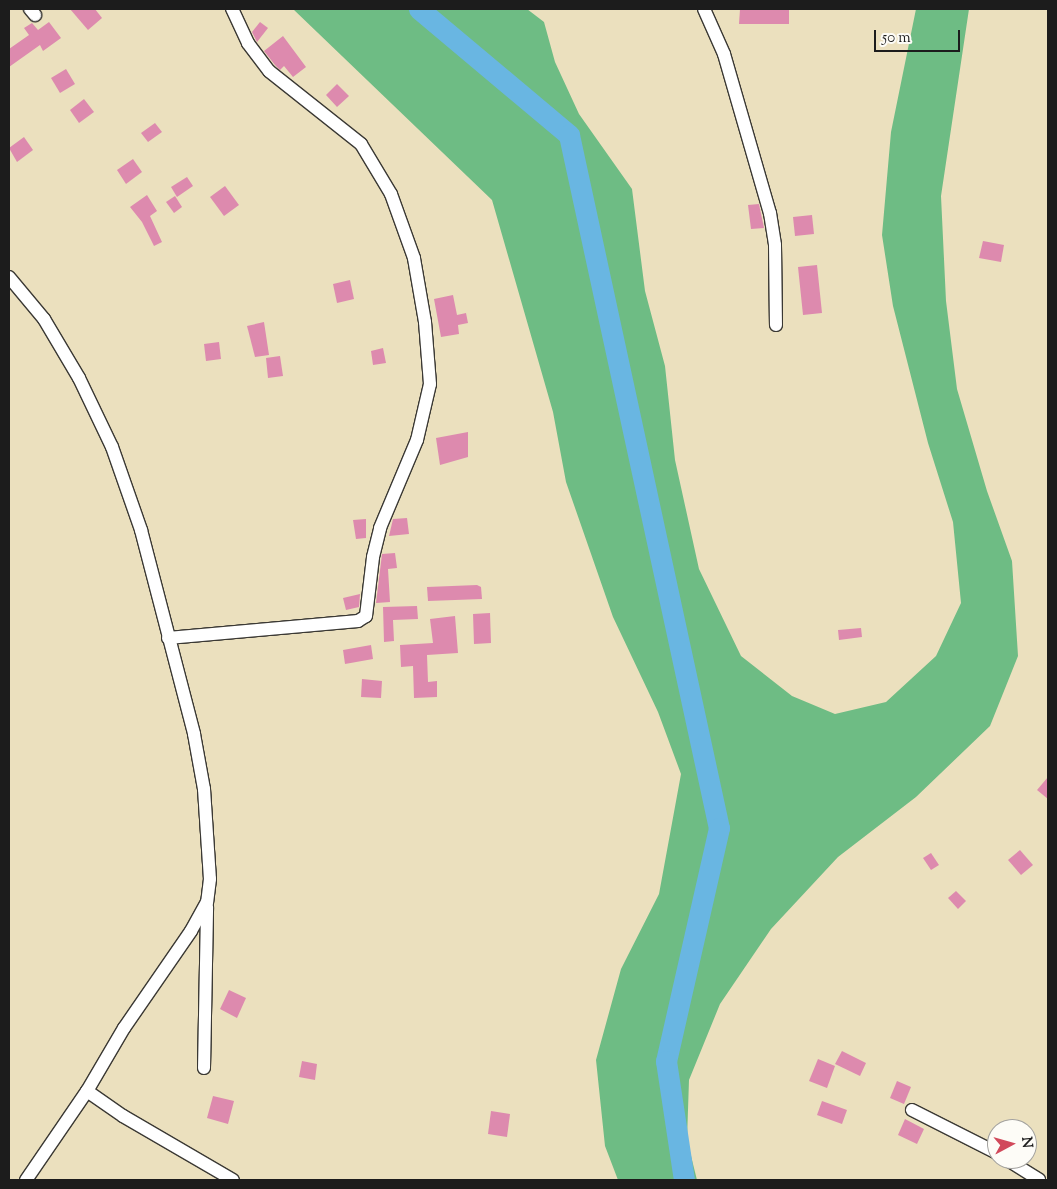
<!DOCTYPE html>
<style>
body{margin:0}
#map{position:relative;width:1057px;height:1189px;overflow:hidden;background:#ebe0be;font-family:"Sorts Mill Goudy",serif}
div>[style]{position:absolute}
.forest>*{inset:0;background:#6ebc84}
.river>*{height:21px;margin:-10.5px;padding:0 10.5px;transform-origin:10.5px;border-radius:10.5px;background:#69b6e2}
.building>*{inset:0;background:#dd8aae}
.roads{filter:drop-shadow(1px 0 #3b3934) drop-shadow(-1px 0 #3b3934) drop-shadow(0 1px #3b3934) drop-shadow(0 -1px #3b3934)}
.minor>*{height:12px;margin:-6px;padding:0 6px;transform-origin:6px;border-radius:6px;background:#fff}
span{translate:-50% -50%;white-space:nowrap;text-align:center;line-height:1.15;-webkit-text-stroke:5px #fdfcf7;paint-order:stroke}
.frame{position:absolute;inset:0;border:10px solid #1c1c1c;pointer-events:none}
.north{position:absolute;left:987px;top:1119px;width:50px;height:50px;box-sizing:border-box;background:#fdfcf7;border:1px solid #a3a29f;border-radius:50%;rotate:84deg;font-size:14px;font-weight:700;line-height:20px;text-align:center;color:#1c1c1c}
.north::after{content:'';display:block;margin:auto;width:18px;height:22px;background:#d1495b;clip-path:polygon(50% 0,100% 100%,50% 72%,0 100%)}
.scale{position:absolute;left:874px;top:30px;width:86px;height:22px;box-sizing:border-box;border:2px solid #1c1c1c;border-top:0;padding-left:6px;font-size:15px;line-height:18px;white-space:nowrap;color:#1c1c1c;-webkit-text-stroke:4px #fdfcf7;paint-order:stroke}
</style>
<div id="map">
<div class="forest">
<div style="clip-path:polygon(293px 9px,527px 9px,544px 22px,555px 62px,579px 114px,632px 189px,645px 291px,665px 366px,675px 460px,699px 569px,741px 656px,792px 696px,835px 714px,886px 702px,936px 656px,961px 603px,953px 522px,928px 443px,893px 306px,882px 235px,891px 132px,916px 9px,969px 9px,941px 196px,946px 301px,957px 389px,987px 491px,1012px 561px,1018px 656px,990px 726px,916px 797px,838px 857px,771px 929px,720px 1004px,689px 1080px,687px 1140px,697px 1180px,618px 1180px,605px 1146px,596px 1060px,621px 969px,659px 894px,681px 774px,658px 712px,613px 617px,566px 482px,553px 412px,492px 200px)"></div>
</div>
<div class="river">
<div style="left:419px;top:9px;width:196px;rotate:40deg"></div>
<div style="left:569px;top:135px;width:709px;rotate:77.79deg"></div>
<div style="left:719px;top:828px;width:239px;rotate:102.8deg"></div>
<div style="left:666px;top:1061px;width:120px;rotate:81.4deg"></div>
</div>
<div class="building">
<div style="clip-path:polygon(70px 9px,95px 9px,102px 18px,88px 30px)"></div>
<div style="clip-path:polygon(740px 9px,789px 9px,789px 24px,739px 24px)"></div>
<div style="clip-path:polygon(49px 22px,61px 38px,43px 51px,40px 45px,9px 67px,9px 49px,29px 35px,24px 28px,32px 23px,38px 30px)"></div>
<div style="clip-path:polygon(260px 22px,268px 28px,257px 42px,252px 32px)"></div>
<div style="clip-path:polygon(283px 36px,306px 67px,293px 77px,284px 66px,280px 70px,275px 65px,264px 51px)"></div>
<div style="clip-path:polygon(66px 69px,75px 84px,60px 93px,51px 78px)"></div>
<div style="clip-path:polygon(337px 84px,349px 96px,337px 107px,326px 95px)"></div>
<div style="clip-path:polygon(84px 99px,94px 112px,79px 123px,70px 110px)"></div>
<div style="clip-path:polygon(155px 123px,162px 132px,148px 142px,141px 133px)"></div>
<div style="clip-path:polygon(24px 137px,33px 150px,17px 162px,9px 148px)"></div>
<div style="clip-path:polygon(133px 159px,142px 172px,126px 184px,117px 170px)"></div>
<div style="clip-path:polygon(187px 177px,193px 186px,177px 197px,171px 187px)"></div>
<div style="clip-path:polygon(225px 186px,239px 205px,224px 216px,210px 197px)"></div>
<div style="clip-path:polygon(147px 195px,157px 211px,150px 216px,162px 242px,154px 246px,142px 222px,130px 207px)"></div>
<div style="clip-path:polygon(175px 196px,182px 207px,174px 213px,166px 202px)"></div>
<div style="clip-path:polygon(759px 204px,764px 228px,751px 229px,748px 205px)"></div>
<div style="clip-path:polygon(812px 215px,814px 234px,795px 236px,793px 217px)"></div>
<div style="clip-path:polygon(983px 241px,1004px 245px,1001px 262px,979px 258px)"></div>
<div style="clip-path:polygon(817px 265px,822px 313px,803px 315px,798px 267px)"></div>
<div style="clip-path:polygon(350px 280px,354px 299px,337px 303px,333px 284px)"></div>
<div style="clip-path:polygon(453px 295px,457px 315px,466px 313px,468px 323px,458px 325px,459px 334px,441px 337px,434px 299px)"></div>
<div style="clip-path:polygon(264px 322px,269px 355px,255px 357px,247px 326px)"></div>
<div style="clip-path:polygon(219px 342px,221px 359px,206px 361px,204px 344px)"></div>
<div style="clip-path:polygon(383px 348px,386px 363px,373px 365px,371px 351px)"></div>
<div style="clip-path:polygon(280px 356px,283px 376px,268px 378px,266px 358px)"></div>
<div style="clip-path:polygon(468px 432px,468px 457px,440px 465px,436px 438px)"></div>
<div style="clip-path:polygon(407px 518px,409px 534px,389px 536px,393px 519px)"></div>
<div style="clip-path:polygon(366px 519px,366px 538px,356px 539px,353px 520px)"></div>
<div style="clip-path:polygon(395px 553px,397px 568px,388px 569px,390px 602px,376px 603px,382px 554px)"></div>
<div style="clip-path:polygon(477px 585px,481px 587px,482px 599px,428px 601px,427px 587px)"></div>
<div style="clip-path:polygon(360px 594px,359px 607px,346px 610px,343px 598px)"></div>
<div style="clip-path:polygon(417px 606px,418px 619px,393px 620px,394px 641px,384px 642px,383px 607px)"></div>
<div style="clip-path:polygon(490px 613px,491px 643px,474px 644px,473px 614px)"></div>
<div style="clip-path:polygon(455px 616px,458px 653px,427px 655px,428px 682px,437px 681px,437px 697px,414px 698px,413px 666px,401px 667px,400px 645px,433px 643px,430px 619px)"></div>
<div style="clip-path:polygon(861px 628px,862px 637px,839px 640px,838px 630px)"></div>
<div style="clip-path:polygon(371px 645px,373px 659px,345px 664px,343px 650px)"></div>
<div style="clip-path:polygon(362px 679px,382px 681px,381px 698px,361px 697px)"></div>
<div style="clip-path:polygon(1048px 777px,1048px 799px,1037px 790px)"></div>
<div style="clip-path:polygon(1020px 850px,1033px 865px,1021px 875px,1008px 860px)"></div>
<div style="clip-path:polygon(931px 853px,939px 865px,931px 870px,923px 858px)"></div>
<div style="clip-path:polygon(956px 891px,966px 901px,958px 909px,948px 898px)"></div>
<div style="clip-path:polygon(229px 990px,246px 998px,237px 1018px,220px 1009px)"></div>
<div style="clip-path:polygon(842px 1051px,866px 1063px,860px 1076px,835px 1064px)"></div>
<div style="clip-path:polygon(818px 1059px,835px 1066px,827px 1088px,809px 1081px)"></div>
<div style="clip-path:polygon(302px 1061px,317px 1064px,315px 1080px,299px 1077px)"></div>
<div style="clip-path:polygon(897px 1081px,911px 1087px,904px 1104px,890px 1098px)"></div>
<div style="clip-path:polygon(213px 1096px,234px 1101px,228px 1124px,207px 1118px)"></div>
<div style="clip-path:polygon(822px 1101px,847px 1110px,842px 1124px,817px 1115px)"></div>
<div style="clip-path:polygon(491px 1111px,510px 1114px,507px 1137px,488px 1134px)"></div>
<div style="clip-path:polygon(905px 1119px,924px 1129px,917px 1144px,898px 1135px)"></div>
</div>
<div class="roads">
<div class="minor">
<div style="left:30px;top:9px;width:8px;rotate:50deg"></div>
<div style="left:704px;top:9px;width:49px;rotate:66deg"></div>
<div style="left:724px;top:54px;width:166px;rotate:73.9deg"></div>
<div style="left:770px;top:213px;width:32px;rotate:81deg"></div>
<div style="left:775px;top:245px;width:80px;rotate:89.3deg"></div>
<div style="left:9px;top:277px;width:55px;rotate:50.2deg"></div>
<div style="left:44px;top:319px;width:69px;rotate:59.3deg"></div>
<div style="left:79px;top:378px;width:76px;rotate:64.4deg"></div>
<div style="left:112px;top:447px;width:88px;rotate:70.7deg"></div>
<div style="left:141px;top:530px;width:211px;rotate:75.4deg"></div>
<div style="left:194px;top:734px;width:56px;rotate:79.7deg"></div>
<div style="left:204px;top:789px;width:90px;rotate:86.2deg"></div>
<div style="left:210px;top:879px;width:23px;rotate:97deg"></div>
<div style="left:207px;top:902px;width:33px;rotate:119deg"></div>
<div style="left:191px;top:931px;width:118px;rotate:124.6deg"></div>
<div style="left:124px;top:1028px;width:73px;rotate:120.4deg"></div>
<div style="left:87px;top:1091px;width:108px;rotate:124.4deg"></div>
<div style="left:168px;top:638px;width:191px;rotate:-5.1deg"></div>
<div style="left:358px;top:621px;width:9px;rotate:-32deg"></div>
<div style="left:366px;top:616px;width:59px;rotate:-83.2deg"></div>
<div style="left:373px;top:557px;width:30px;rotate:-76deg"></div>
<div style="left:380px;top:528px;width:95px;rotate:-67.2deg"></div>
<div style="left:417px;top:440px;width:57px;rotate:-76.9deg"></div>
<div style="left:430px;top:384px;width:62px;rotate:-94.6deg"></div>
<div style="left:425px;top:322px;width:65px;rotate:-99.8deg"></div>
<div style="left:414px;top:258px;width:68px;rotate:-109.8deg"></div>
<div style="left:391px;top:194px;width:58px;rotate:-121deg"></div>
<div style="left:361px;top:144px;width:117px;rotate:-141.6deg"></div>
<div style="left:269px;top:71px;width:35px;rotate:-127deg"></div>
<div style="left:248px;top:43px;width:38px;rotate:-115deg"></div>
<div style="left:204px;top:1068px;width:161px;rotate:-88.9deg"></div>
<div style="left:87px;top:1091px;width:44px;rotate:34.8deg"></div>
<div style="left:123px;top:1116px;width:127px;rotate:30.2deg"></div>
<div style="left:912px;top:1110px;width:95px;rotate:26.8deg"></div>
<div style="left:1006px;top:1159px;width:39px;rotate:32deg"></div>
</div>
</div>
<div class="frame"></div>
<div class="north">N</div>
<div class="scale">50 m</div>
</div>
